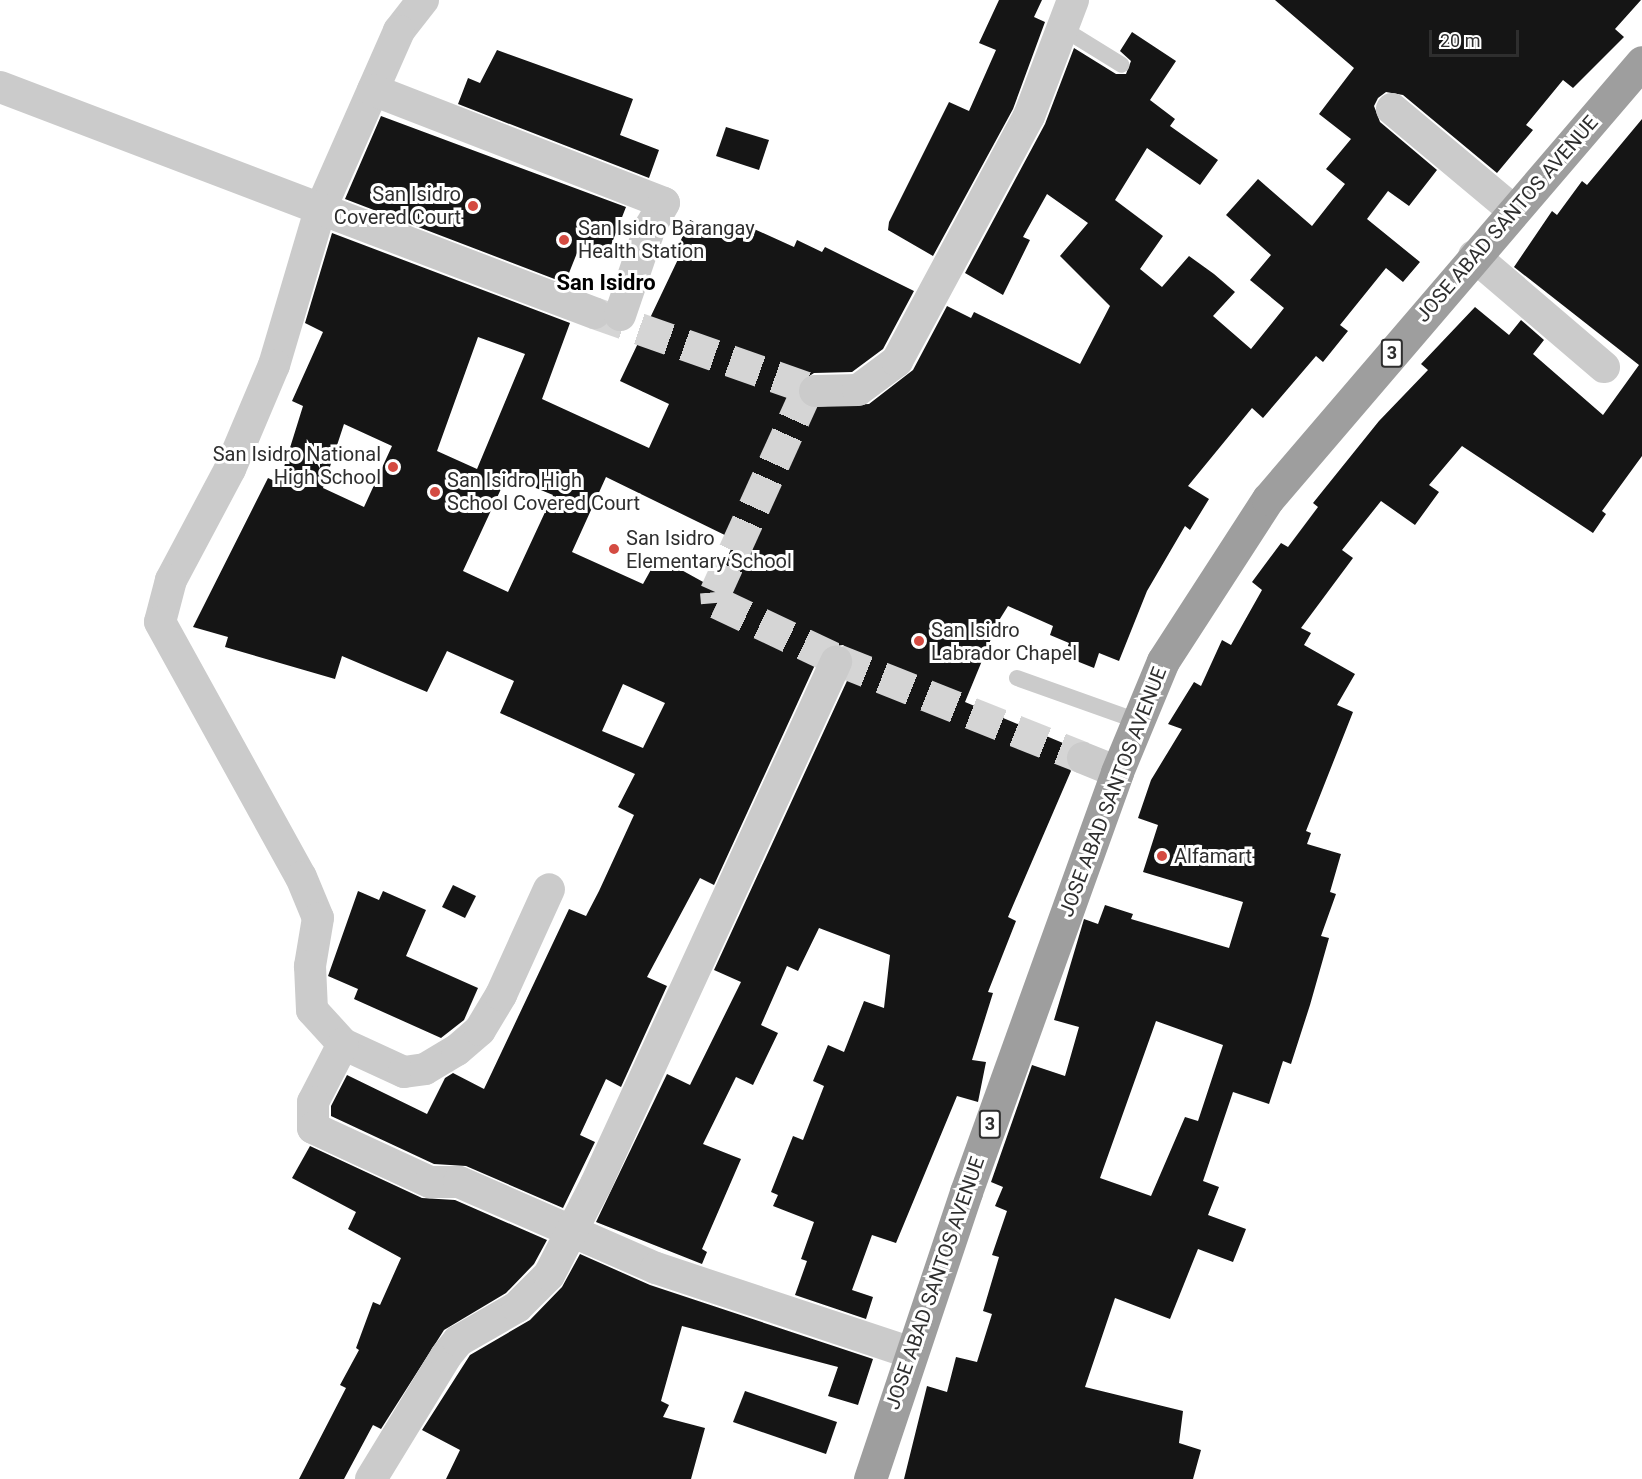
<!DOCTYPE html>
<style>
body{margin:0}
#map{position:relative;width:1642px;height:1479px;overflow:hidden;background:#fff;font-family:Roboto,sans-serif}
div>[style]{position:absolute}
.building>*{inset:0;background:#151515}
.minor-tunnel>*{height:32px;margin-top:-16px;transform-origin:0;background:repeating-linear-gradient(90deg,#d5d5d5 0 32px,transparent 0 48px)}
.service>*{height:16px;margin:-8px;padding:0 8px;transform-origin:8px;border-radius:8px;background:#cbcbcb}
.minor>*{height:32px;margin:-16px;padding:0 16px;transform-origin:16px;border-radius:16px;background:#cbcbcb}
.trunk>*{height:33px;margin:-16.5px;padding:0 16.5px;transform-origin:16.5px;border-radius:16.5px;background:#9e9e9e}
.dots>*{width:16px;height:16px;translate:-50% -50%;box-sizing:border-box;border:3px solid #fff;border-radius:50%}
span{translate:-50% -50%;white-space:nowrap;text-align:center;line-height:1.15;-webkit-text-stroke:6px #fff;paint-order:stroke}
.shield-label span{padding:2px 4px;background:#fff;border:2px solid;border-radius:4px;-webkit-text-stroke-width:0}
.shield-label{font-size:18px;color:#2e2e2e;font-weight:700}
.poi-label{font-size:20px;color:#2e2e2e}
.right{translate:-100% -50%;text-align:right}
.left{translate:0 -50%;text-align:left}
.street-label{font-size:20px;color:#2e2e2e}
.quarter-label{font-size:22px;color:#000;font-weight:700}
.scale{position:absolute;left:1429px;top:30px;width:90px;height:27px;box-sizing:border-box;border:3px solid #2e2e2e;border-top:0;padding-left:8px;font-size:18px;line-height:21px;white-space:nowrap;color:#2e2e2e;-webkit-text-stroke:4px #fff;paint-order:stroke}
</style>
<div id="map">
<div class="building">
<div style="clip-path:polygon(999px 0,1042px 0,1034px 17px,1045px 22px,1013px 109px,933px 256px,888px 230px,889px 222px,949px 102px,969px 111px,996px 50px,979px 43px)"></div>
<div style="clip-path:polygon(evenodd,1275px 0,1641px 0,1615px 29px,1624px 37px,1573px 88px,1563px 80px,1526px 125px,1533px 130px,1497px 173px,1403px 95px,1386px 92px,1378px 98px,1374px 106px,1380px 122px,1437px 170px,1409px 206px,1388px 191px,1367px 219px,1420px 262px,1403px 282px,1386px 268px,1340px 325px,1348px 331px,1323px 362px,1316px 356px,1263px 418px,1252px 408px,1188px 486px,1209px 499px,1190px 530px,1185px 526px,1147px 591px,1119px 661px,1099px 653px,1094px 668px,1064px 656px,1069px 643px,1050px 635px,1053px 626px,1008px 606px,998px 622px,965px 702px,1070px 746px,1065px 760px,1071px 771px,1008px 917px,1016px 921px,988px 992px,993px 993px,972px 1060px,986px 1062px,978px 1102px,957px 1096px,896px 1243px,872px 1235px,852px 1290px,873px 1297px,866px 1319px,795px 1295px,807px 1261px,801px 1259px,814px 1222px,773px 1206px,778px 1195px,771px 1192px,793px 1136px,803px 1140px,824px 1086px,813px 1081px,828px 1045px,844px 1052px,864px 1001px,884px 1008px,890px 955px,819px 928px,798px 971px,787px 966px,761px 1025px,778px 1033px,753px 1085px,736px 1077px,703px 1144px,741px 1159px,702px 1249px,707px 1252px,702px 1264px,596px 1222px,667px 1074px,690px 1085px,741px 982px,714px 970px,852px 670px,851px 652px,843px 645px,826px 647px,820px 654px,714px 885px,700px 878px,647px 977px,667px 986px,621px 1087px,606px 1079px,580px 1135px,595px 1142px,563px 1208px,466px 1166px,434px 1164px,331px 1116px,331px 1106px,347px 1075px,427px 1114px,445px 1078px,453px 1073px,484px 1089px,569px 909px,586px 916px,599px 891px,634px 815px,618px 807px,635px 774px,500px 713px,514px 681px,447px 651px,427px 692px,342px 656px,335px 679px,225px 647px,228px 637px,193px 627px,268px 478px,279px 483px,303px 406px,292px 401px,323px 332px,305px 323px,332px 233px,570px 323px,542px 399px,649px 448px,669px 404px,620px 381px,681px 253px,676px 251px,690px 220px,735px 240px,743px 224px,794px 247px,797px 240px,822px 252px,825px 247px,914px 291px,883px 349px,852px 372px,814px 373px,800px 382px,797px 392px,807px 407px,869px 404px,913px 370px,947px 306px,971px 318px,974px 312px,1080px 364px,1110px 306px,1060px 256px,1088px 223px,1047px 194px,1023px 237px,1030px 240px,1003px 295px,965px 273px,1045px 124px,1074px 48px,1116px 74px,1126px 74px,1131px 61px,1120px 51px,1132px 32px,1176px 61px,1150px 100px,1175px 119px,1170px 126px,1218px 160px,1200px 185px,1147px 148px,1115px 200px,1163px 236px,1140px 269px,1162px 287px,1189px 256px,1214px 274px,1235px 292px,1213px 316px,1251px 349px,1284px 308px,1250px 280px,1271px 255px,1226px 215px,1258px 179px,1312px 226px,1345px 184px,1326px 169px,1351px 139px,1319px 114px,1354px 68px,1275px 0,478px 337px,525px 354px,477px 469px,437px 451px,478px 337px,1275px 0,344px 424px,392px 446px,364px 507px,323px 488px,344px 424px,1275px 0,507px 476px,553px 495px,508px 592px,463px 571px,507px 476px,1275px 0,606px 477px,735px 540px,714px 588px,658px 557px,643px 584px,572px 552px,606px 477px,1275px 0,623px 684px,665px 703px,643px 748px,602px 731px,623px 684px)"></div>
<div style="clip-path:polygon(497px 50px,633px 99px,620px 135px,659px 150px,649px 178px,458px 104px,468px 78px,480px 83px)"></div>
<div style="clip-path:polygon(381px 116px,626px 207px,608px 253px,581px 243px,565px 283px,345px 199px)"></div>
<div style="clip-path:polygon(evenodd,1642px 119px,1642px 456px,1602px 511px,1606px 514px,1593px 533px,1462px 446px,1429px 485px,1439px 492px,1415px 525px,1381px 501px,1342px 550px,1353px 558px,1301px 628px,1311px 633px,1304px 645px,1355px 674px,1337px 705px,1353px 712px,1306px 831px,1311px 833px,1307px 844px,1341px 854px,1330px 892px,1336px 894px,1321px 936px,1329px 938px,1310px 1005px,1291px 1064px,1283px 1061px,1269px 1104px,1233px 1092px,1203px 1181px,1219px 1187px,1208px 1215px,1246px 1229px,1233px 1262px,1198px 1249px,1170px 1319px,1115px 1298px,1085px 1387px,1183px 1411px,1179px 1443px,1201px 1450px,1193px 1479px,904px 1479px,927px 1386px,947px 1392px,956px 1357px,977px 1362px,992px 1314px,983px 1311px,999px 1257px,992px 1255px,1007px 1211px,995px 1206px,1003px 1187px,991px 1182px,1032px 1065px,1065px 1076px,1079px 1027px,1054px 1020px,1084px 919px,1098px 924px,1105px 905px,1133px 914px,1131px 919px,1229px 948px,1243px 902px,1143px 872px,1158px 825px,1138px 818px,1151px 780px,1182px 729px,1168px 724px,1194px 682px,1201px 686px,1222px 640px,1231px 645px,1262px 590px,1252px 582px,1281px 543px,1288px 547px,1318px 507px,1313px 503px,1379px 421px,1428px 370px,1421px 364px,1475px 307px,1509px 335px,1521px 320px,1544px 340px,1533px 354px,1603px 415px,1639px 365px,1514px 267px,1552px 211px,1557px 215px,1582px 181px,1587px 185px,1642px 119px,1156px 1021px,1223px 1045px,1198px 1121px,1185px 1117px,1151px 1196px,1100px 1178px,1156px 1021px)"></div>
<div style="clip-path:polygon(726px 127px,769px 140px,759px 170px,716px 156px)"></div>
<div style="clip-path:polygon(453px 885px,476px 896px,465px 918px,442px 907px)"></div>
<div style="clip-path:polygon(358px 891px,379px 900px,383px 891px,426px 910px,406px 956px,478px 988px,464px 1020px,441px 1038px,354px 999px,358px 989px,328px 976px)"></div>
<div style="clip-path:polygon(310px 1146px,422px 1198px,455px 1200px,547px 1240px,534px 1264px,506px 1293px,444px 1330px,381px 1429px,373px 1425px,344px 1479px,299px 1479px,346px 1388px,340px 1385px,359px 1350px,356px 1348px,373px 1302px,380px 1305px,401px 1258px,348px 1229px,356px 1212px,292px 1178px)"></div>
<div style="clip-path:polygon(580px 1254px,650px 1285px,873px 1359px,858px 1405px,828px 1396px,838px 1367px,682px 1326px,661px 1401px,669px 1405px,663px 1417px,705px 1428px,691px 1479px,446px 1479px,460px 1450px,422px 1430px,470px 1355px,530px 1320px,562px 1287px)"></div>
<div style="clip-path:polygon(745px 1391px,837px 1422px,826px 1454px,733px 1422px)"></div>
</div>
<div class="minor-tunnel">
<div style="left:594px;top:313px;width:234px;rotate:19.4deg"></div>
<div style="left:807px;top:391px;width:221px;rotate:114.4deg"></div>
<div style="left:716px;top:592px;width:11px;rotate:85deg"></div>
<div style="left:717px;top:603px;width:133px;rotate:25.4deg"></div>
<div style="left:837px;top:660px;width:265px;rotate:21.7deg"></div>
</div>
<div class="service">
<div style="left:1062px;top:28px;width:70px;rotate:31.7deg"></div>
<div style="left:1017px;top:678px;width:128px;rotate:19.6deg"></div>
</div>
<div class="minor">
<div style="left:423px;top:0;width:39px;rotate:128deg"></div>
<div style="left:399px;top:31px;width:196px;rotate:113.8deg"></div>
<div style="left:320px;top:210px;width:162px;rotate:106.5deg"></div>
<div style="left:274px;top:365px;width:113px;rotate:112.9deg"></div>
<div style="left:230px;top:469px;width:126px;rotate:118deg"></div>
<div style="left:171px;top:580px;width:43px;rotate:104.7deg"></div>
<div style="left:160px;top:622px;width:291px;rotate:61.1deg"></div>
<div style="left:301px;top:877px;width:44px;rotate:67.5deg"></div>
<div style="left:318px;top:918px;width:49px;rotate:99.5deg"></div>
<div style="left:310px;top:966px;width:44px;rotate:87.4deg"></div>
<div style="left:312px;top:1010px;width:46px;rotate:47.6deg"></div>
<div style="left:343px;top:1044px;width:67px;rotate:24.7deg"></div>
<div style="left:404px;top:1072px;width:21px;rotate:-8deg"></div>
<div style="left:425px;top:1069px;width:37px;rotate:-31deg"></div>
<div style="left:457px;top:1050px;width:30px;rotate:-41deg"></div>
<div style="left:480px;top:1030px;width:41px;rotate:-59deg"></div>
<div style="left:501px;top:995px;width:116px;rotate:-65.6deg"></div>
<div style="left:0;top:87px;width:636px;rotate:20.83deg"></div>
<div style="left:373px;top:90px;width:312px;rotate:21.2deg"></div>
<div style="left:664px;top:203px;width:28px;rotate:120deg"></div>
<div style="left:650px;top:227px;width:93px;rotate:108.8deg"></div>
<div style="left:1392px;top:109px;width:159px;rotate:39.9deg"></div>
<div style="left:1474px;top:256px;width:171px;rotate:40.5deg"></div>
<div style="left:815px;top:391px;width:43px;rotate:-1.3deg"></div>
<div style="left:858px;top:390px;width:49px;rotate:-36.6deg"></div>
<div style="left:897px;top:361px;width:278px;rotate:-61.7deg"></div>
<div style="left:1029px;top:116px;width:124px;rotate:-69.2deg"></div>
<div style="left:1083px;top:758px;width:37px;rotate:22deg"></div>
<div style="left:343px;top:1044px;width:65px;rotate:117.3deg"></div>
<div style="left:313px;top:1102px;width:26px;rotate:90deg"></div>
<div style="left:313px;top:1128px;width:129px;rotate:24.8deg"></div>
<div style="left:430px;top:1182px;width:29px"></div>
<div style="left:459px;top:1182px;width:215px;rotate:23.6deg"></div>
<div style="left:656px;top:1268px;width:267px;rotate:18.4deg"></div>
<div style="left:371px;top:1479px;width:144px;rotate:-58.6deg"></div>
<div style="left:446px;top:1356px;width:19px;rotate:-51deg"></div>
<div style="left:458px;top:1341px;width:68px;rotate:-30deg"></div>
<div style="left:517px;top:1307px;width:45px;rotate:-45deg"></div>
<div style="left:549px;top:1275px;width:102px;rotate:-62.7deg"></div>
<div style="left:596px;top:1184px;width:575px;rotate:-65.31deg"></div>
</div>
<div class="trunk">
<div style="left:870px;top:1479px;width:303px;rotate:-71.5deg"></div>
<div style="left:966px;top:1192px;width:446px;rotate:-70.2deg"></div>
<div style="left:1117px;top:772px;width:120px;rotate:-67.5deg"></div>
<div style="left:1163px;top:661px;width:193px;rotate:-57.1deg"></div>
<div style="left:1268px;top:499px;width:575px;rotate:-49.44deg"></div>
</div>
<div class="dots">
<div style="left:473px;top:206px;background:#d44b42"></div>
<div style="left:564px;top:240px;background:#d44b42"></div>
<div style="left:393px;top:467px;background:#d44b42"></div>
<div style="left:435px;top:492px;background:#d44b42"></div>
<div style="left:614px;top:549px;background:#d44b42"></div>
<div style="left:919px;top:641px;background:#d44b42"></div>
<div style="left:1162px;top:856px;background:#d44b42"></div>
</div>
<div class="shield-label">
<span style="left:1392px;top:353px">3</span>
<span style="left:990px;top:1124px">3</span>
</div>
<div class="poi-label">
<span class="right" style="left:461px;top:206px">San Isidro<br>Covered Court</span>
<span class="left" style="left:578px;top:240px">San Isidro Barangay<br>Health Station</span>
<span class="right" style="left:381px;top:466px">San Isidro National<br>High School</span>
<span class="left" style="left:447px;top:492px">San Isidro High<br>School Covered Court</span>
<span class="left" style="left:626px;top:550px">San Isidro<br>Elementary School</span>
<span class="left" style="left:931px;top:642px">San Isidro<br>Labrador Chapel</span>
<span class="left" style="left:1174px;top:856px">Alfamart</span>
</div>
<div class="street-label">
<span style="left:1507px;top:219px;rotate:-49deg">JOSE ABAD SANTOS AVENUE</span>
<span style="left:1113px;top:792px;rotate:-69deg">JOSE ABAD SANTOS AVENUE</span>
<span style="left:935px;top:1283px;rotate:-71deg">JOSE ABAD SANTOS AVENUE</span>
</div>
<div class="quarter-label">
<span style="left:606px;top:283px">San Isidro</span>
</div>
<div class="scale">20 m</div>
</div>
